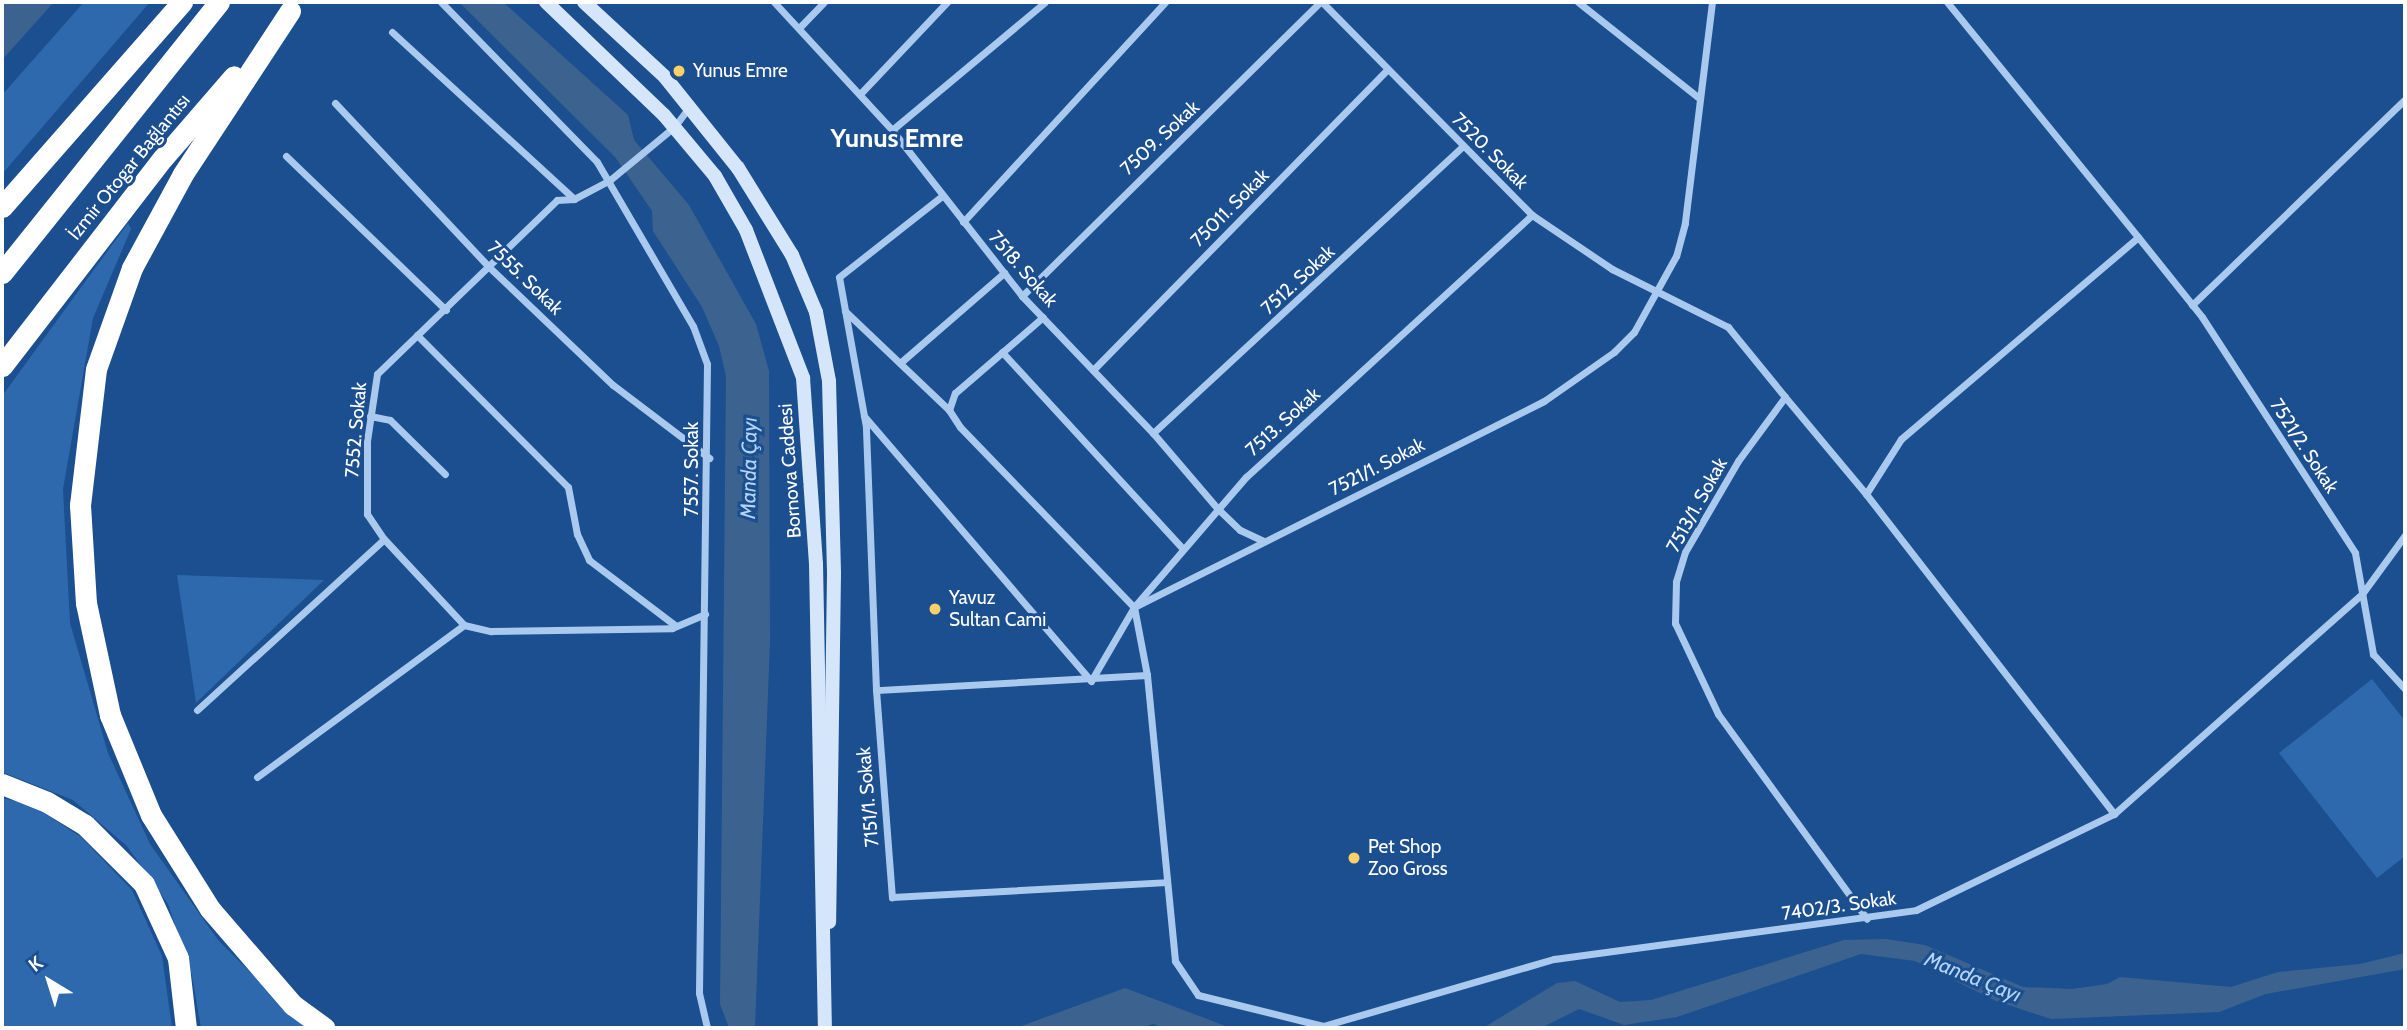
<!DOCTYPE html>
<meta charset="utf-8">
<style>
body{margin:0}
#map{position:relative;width:2407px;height:1030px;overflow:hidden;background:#1b4f8f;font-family:Cabin,sans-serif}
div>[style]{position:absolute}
.green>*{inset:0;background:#2e69ad}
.water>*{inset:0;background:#3c6290}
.street>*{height:7px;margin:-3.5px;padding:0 3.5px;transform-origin:3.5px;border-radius:3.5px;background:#a9c9ee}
.secondary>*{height:14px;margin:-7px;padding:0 7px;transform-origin:7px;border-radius:7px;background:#d6e6fa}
.highway>*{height:21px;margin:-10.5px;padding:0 10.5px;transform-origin:10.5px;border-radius:10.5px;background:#fff}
.street-bridge>*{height:7px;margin:-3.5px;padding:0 3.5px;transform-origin:3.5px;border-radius:3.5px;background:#a9c9ee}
.dots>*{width:19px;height:19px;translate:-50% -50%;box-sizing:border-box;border:4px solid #1b4f8f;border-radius:50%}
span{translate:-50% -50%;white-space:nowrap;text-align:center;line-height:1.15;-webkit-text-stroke:6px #1b4f8f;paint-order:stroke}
.poi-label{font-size:19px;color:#fff}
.left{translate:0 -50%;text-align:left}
.street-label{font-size:19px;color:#fff}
.water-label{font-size:21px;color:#b5d3f5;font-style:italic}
.district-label{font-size:26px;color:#fff;font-weight:700}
.frame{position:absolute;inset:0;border:4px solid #fff;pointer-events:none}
.north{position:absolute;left:14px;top:946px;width:70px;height:70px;-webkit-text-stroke:5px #1b4f8f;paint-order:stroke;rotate:322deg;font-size:19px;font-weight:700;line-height:28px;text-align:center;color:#fff}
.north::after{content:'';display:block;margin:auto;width:24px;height:32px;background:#fff;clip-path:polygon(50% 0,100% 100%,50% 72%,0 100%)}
</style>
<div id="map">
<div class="green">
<div style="clip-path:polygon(84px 2px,150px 2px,2px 174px,2px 95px)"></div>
<div style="clip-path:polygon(128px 223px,131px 229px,93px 318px,63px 489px,70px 623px,108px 753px,150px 844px,218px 940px,306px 1028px,201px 1028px,192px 976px,168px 904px,127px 846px,73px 800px,2px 772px,2px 396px)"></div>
<div style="clip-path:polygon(177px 575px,324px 580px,196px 703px)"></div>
<div style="clip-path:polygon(2372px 679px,2405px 721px,2405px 856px,2377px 878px,2279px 753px)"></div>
<div style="clip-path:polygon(2px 798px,32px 805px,81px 837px,132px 890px,162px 956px,172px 1028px,2px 1028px)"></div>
</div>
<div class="water">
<div style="clip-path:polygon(2px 2px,54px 2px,2px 60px)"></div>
<div style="clip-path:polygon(459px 2px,503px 2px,628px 115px,634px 140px,689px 205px,756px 324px,769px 371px,770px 642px,755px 1028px,729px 1028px,720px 1004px,726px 376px,719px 346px,702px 307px,653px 231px,652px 211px,615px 157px)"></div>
<div style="clip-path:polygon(1886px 939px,1925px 945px,2023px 987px,2072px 989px,2107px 984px,2120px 977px,2231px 987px,2278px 972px,2360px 964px,2405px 953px,2405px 969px,2266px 994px,2219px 1012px,2051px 1019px,1996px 1001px,1915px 961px,1861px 954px,1677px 1017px,1624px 1025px,1579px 1009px,1541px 1028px,1483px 1028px,1557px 983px,1575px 981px,1620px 1002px,1651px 1000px,1844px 940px)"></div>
<div style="clip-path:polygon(1125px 988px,1231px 1028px,1164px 1028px,1153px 1024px,1140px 1028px,1016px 1028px)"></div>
</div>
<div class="street">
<div style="left:441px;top:2px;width:223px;rotate:45.7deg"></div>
<div style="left:597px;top:162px;width:190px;rotate:59.7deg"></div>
<div style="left:693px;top:326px;width:40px;rotate:69.8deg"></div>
<div style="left:707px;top:364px;width:629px;rotate:90.73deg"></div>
<div style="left:699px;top:993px;width:36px;rotate:77deg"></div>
<div style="left:774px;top:2px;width:174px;rotate:47.3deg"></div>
<div style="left:892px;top:130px;width:211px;rotate:51.9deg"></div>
<div style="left:1022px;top:296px;width:190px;rotate:46.3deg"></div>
<div style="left:1153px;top:433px;width:100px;rotate:49.5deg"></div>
<div style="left:1218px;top:509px;width:30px;rotate:44deg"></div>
<div style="left:1240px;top:530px;width:26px;rotate:25deg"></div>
<div style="left:1322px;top:2px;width:299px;rotate:45.4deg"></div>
<div style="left:1532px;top:215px;width:97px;rotate:34deg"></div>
<div style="left:1612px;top:269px;width:130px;rotate:26.6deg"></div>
<div style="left:1728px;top:327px;width:90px;rotate:50.8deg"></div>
<div style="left:1785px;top:397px;width:79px;rotate:126.3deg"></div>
<div style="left:1738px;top:461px;width:105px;rotate:120.2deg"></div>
<div style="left:1685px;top:552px;width:31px;rotate:107deg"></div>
<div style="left:1676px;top:582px;width:41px;rotate:91.4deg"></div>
<div style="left:1675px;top:623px;width:101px;rotate:64.7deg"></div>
<div style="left:1718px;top:714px;width:253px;rotate:54deg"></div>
<div style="left:1578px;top:2px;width:154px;rotate:38.4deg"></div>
<div style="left:1712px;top:2px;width:223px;rotate:97deg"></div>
<div style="left:1685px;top:223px;width:34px;rotate:105deg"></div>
<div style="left:1676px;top:256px;width:87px;rotate:118.9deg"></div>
<div style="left:1634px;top:332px;width:28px;rotate:135deg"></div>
<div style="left:1614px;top:352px;width:85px;rotate:145deg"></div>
<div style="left:1544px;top:401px;width:459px;rotate:153.3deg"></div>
<div style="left:1134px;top:607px;width:69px;rotate:79.2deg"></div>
<div style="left:1147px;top:675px;width:287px;rotate:84.4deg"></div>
<div style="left:1175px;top:961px;width:41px;rotate:55.9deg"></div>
<div style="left:1198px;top:995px;width:129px;rotate:13.9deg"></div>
<div style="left:1323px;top:1026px;width:241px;rotate:-16.2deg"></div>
<div style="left:1554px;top:959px;width:365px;rotate:-7.7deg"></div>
<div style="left:1916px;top:910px;width:220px;rotate:-25.9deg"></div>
<div style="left:2114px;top:814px;width:332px;rotate:-41.6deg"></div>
<div style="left:2362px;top:594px;width:73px;rotate:-53.9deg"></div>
<div style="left:799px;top:28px;width:36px;rotate:-46deg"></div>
<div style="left:392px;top:32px;width:247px;rotate:42.5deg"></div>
<div style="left:860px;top:94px;width:127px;rotate:-46.6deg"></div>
<div style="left:335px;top:103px;width:225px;rotate:46.8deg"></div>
<div style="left:489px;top:267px;width:171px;rotate:43.6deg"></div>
<div style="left:613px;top:385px;width:121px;rotate:37.2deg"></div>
<div style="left:690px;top:106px;width:26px;rotate:127deg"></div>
<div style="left:674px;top:127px;width:83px;rotate:140.4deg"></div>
<div style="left:610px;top:180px;width:41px;rotate:152.2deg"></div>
<div style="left:574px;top:199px;width:17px;rotate:177deg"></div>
<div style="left:557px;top:200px;width:250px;rotate:136deg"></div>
<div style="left:377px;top:374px;width:68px;rotate:98.5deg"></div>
<div style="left:367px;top:441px;width:73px;rotate:90deg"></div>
<div style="left:367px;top:514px;width:30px;rotate:56deg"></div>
<div style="left:384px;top:539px;width:117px;rotate:47.1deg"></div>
<div style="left:464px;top:625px;width:28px;rotate:13deg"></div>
<div style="left:491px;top:631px;width:181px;rotate:-0.9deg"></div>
<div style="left:672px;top:628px;width:36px;rotate:-23deg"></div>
<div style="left:892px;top:130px;width:199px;rotate:-39.9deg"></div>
<div style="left:286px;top:156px;width:222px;rotate:43.9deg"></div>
<div style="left:963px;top:222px;width:299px;rotate:-47.4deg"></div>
<div style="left:1022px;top:296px;width:419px;rotate:-44.6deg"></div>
<div style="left:2192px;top:305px;width:296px;rotate:-44deg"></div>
<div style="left:845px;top:311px;width:144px;rotate:43.6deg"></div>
<div style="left:949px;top:410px;width:20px;rotate:57deg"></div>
<div style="left:960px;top:427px;width:250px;rotate:46deg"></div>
<div style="left:417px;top:335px;width:214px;rotate:45.2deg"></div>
<div style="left:568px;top:487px;width:48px;rotate:79.2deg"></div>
<div style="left:577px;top:534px;width:29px;rotate:65deg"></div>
<div style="left:589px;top:560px;width:109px;rotate:37.2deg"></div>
<div style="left:1002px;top:352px;width:265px;rotate:47.4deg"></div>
<div style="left:900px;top:363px;width:138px;rotate:-40.9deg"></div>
<div style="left:1093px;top:370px;width:421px;rotate:-45.6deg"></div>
<div style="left:1785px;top:397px;width:126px;rotate:50.1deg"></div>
<div style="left:1866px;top:494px;width:405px;rotate:52.2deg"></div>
<div style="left:949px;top:410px;width:18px;rotate:-71deg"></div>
<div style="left:955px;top:393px;width:116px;rotate:-40.8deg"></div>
<div style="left:370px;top:416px;width:20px;rotate:11deg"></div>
<div style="left:390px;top:420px;width:77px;rotate:44.5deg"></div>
<div style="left:864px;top:416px;width:349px;rotate:49.4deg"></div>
<div style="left:1091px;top:681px;width:86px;rotate:-59.8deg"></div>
<div style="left:1134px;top:607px;width:172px;rotate:-49.3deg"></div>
<div style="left:1246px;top:477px;width:388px;rotate:-42.5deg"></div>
<div style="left:1153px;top:433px;width:421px;rotate:-42.8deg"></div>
<div style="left:1866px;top:494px;width:65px;rotate:-57.5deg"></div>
<div style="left:1901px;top:439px;width:311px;rotate:-40.4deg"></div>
<div style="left:2138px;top:237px;width:303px;rotate:-129.1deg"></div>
<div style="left:1147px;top:675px;width:271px;rotate:176.8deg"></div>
<div style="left:876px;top:690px;width:208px;rotate:85.6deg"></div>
<div style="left:892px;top:897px;width:275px;rotate:-3.1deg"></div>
<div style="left:876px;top:690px;width:263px;rotate:-92.2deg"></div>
<div style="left:866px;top:427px;width:152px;rotate:-100.2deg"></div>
<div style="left:839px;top:277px;width:131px;rotate:-38.2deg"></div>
<div style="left:197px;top:710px;width:253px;rotate:-42.4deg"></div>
<div style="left:257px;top:777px;width:257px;rotate:-36.3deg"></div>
</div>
<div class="secondary">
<div style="left:546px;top:2px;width:163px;rotate:43.8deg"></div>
<div style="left:664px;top:115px;width:80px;rotate:50.1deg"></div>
<div style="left:715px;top:176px;width:62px;rotate:60.1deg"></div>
<div style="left:746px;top:230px;width:159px;rotate:68.9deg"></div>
<div style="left:803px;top:378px;width:186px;rotate:86deg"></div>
<div style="left:816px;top:564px;width:462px;rotate:88.9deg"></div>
<div style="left:584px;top:2px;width:110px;rotate:42.8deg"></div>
<div style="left:665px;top:77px;width:117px;rotate:51.3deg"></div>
<div style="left:738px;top:168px;width:102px;rotate:58.2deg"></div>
<div style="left:792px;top:255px;width:62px;rotate:67.2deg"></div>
<div style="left:816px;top:312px;width:70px;rotate:79.3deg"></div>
<div style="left:829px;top:381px;width:193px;rotate:88.5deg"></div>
<div style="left:834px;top:574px;width:348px;rotate:90.8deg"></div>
</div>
<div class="highway">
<div style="left:290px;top:11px;width:195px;rotate:123.3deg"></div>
<div style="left:183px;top:174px;width:107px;rotate:118.5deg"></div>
<div style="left:132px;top:268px;width:107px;rotate:109.6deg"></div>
<div style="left:96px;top:369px;width:137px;rotate:96.7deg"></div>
<div style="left:80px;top:505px;width:98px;rotate:86.5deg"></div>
<div style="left:86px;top:603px;width:115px;rotate:77.9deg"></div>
<div style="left:110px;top:715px;width:108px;rotate:67.7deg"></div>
<div style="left:151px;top:815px;width:111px;rotate:57.9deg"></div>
<div style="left:210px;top:909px;width:127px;rotate:49.2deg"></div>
<div style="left:293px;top:1005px;width:39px;rotate:36deg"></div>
<div style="left:2px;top:207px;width:273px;rotate:-48.7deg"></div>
<div style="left:2px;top:273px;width:347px;rotate:-51.3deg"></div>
<div style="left:2px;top:366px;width:263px;rotate:-52.3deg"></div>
<div style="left:163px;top:158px;width:108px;rotate:-49.1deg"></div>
<div style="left:2px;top:784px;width:48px;rotate:21.8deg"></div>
<div style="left:47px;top:802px;width:44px;rotate:31.2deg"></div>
<div style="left:85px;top:825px;width:83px;rotate:45deg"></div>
<div style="left:144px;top:884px;width:81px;rotate:65.3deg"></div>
<div style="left:178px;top:958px;width:70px;rotate:83.5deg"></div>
</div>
<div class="street-bridge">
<div style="left:2138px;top:237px;width:102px;rotate:51.3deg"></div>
<div style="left:2202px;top:317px;width:281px;rotate:57deg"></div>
<div style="left:2355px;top:553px;width:103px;rotate:79.9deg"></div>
<div style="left:2373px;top:654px;width:47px;rotate:47.6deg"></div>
</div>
<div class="dots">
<div style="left:679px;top:71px;background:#ffd166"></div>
<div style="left:935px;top:609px;background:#ffd166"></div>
<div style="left:1354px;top:858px;background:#ffd166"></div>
</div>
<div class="poi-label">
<span class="left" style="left:693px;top:71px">Yunus Emre</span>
<span class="left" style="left:949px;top:609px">Yavuz<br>Sultan Cami</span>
<span class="left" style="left:1368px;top:858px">Pet Shop<br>Zoo Gross</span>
</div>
<div class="street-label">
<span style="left:1160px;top:138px;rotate:-43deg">7509. Sokak</span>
<span style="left:1490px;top:151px;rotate:45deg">7520. Sokak</span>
<span style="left:129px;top:167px;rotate:-51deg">İzmir Otogar Bağlantısı</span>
<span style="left:1230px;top:208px;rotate:-45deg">75011. Sokak</span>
<span style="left:1023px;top:269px;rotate:49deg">7518. Sokak</span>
<span style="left:525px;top:278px;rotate:44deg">7555. Sokak</span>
<span style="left:1298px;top:280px;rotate:-43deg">7512. Sokak</span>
<span style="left:1283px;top:422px;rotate:-42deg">7513. Sokak</span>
<span style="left:356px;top:430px;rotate:-85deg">7552. Sokak</span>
<span style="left:2304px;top:446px;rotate:57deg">7521/2. Sokak</span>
<span style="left:1377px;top:467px;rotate:-27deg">7521/1. Sokak</span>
<span style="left:692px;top:469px;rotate:-90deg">7557. Sokak</span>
<span style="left:790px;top:471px;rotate:-94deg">Bornova Caddesi</span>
<span style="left:1697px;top:505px;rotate:-61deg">7513/1. Sokak</span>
<span style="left:868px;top:797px;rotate:-95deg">7151/1. Sokak</span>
<span style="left:1839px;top:906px;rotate:-8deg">7402/3. Sokak</span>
</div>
<div class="water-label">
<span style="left:749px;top:468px;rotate:-89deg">Manda Çayı</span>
<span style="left:1973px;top:977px;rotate:22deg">Manda Çayı</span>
</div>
<div class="district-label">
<span style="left:897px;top:139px">Yunus Emre</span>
</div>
<div class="frame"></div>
<div class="north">K</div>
</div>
